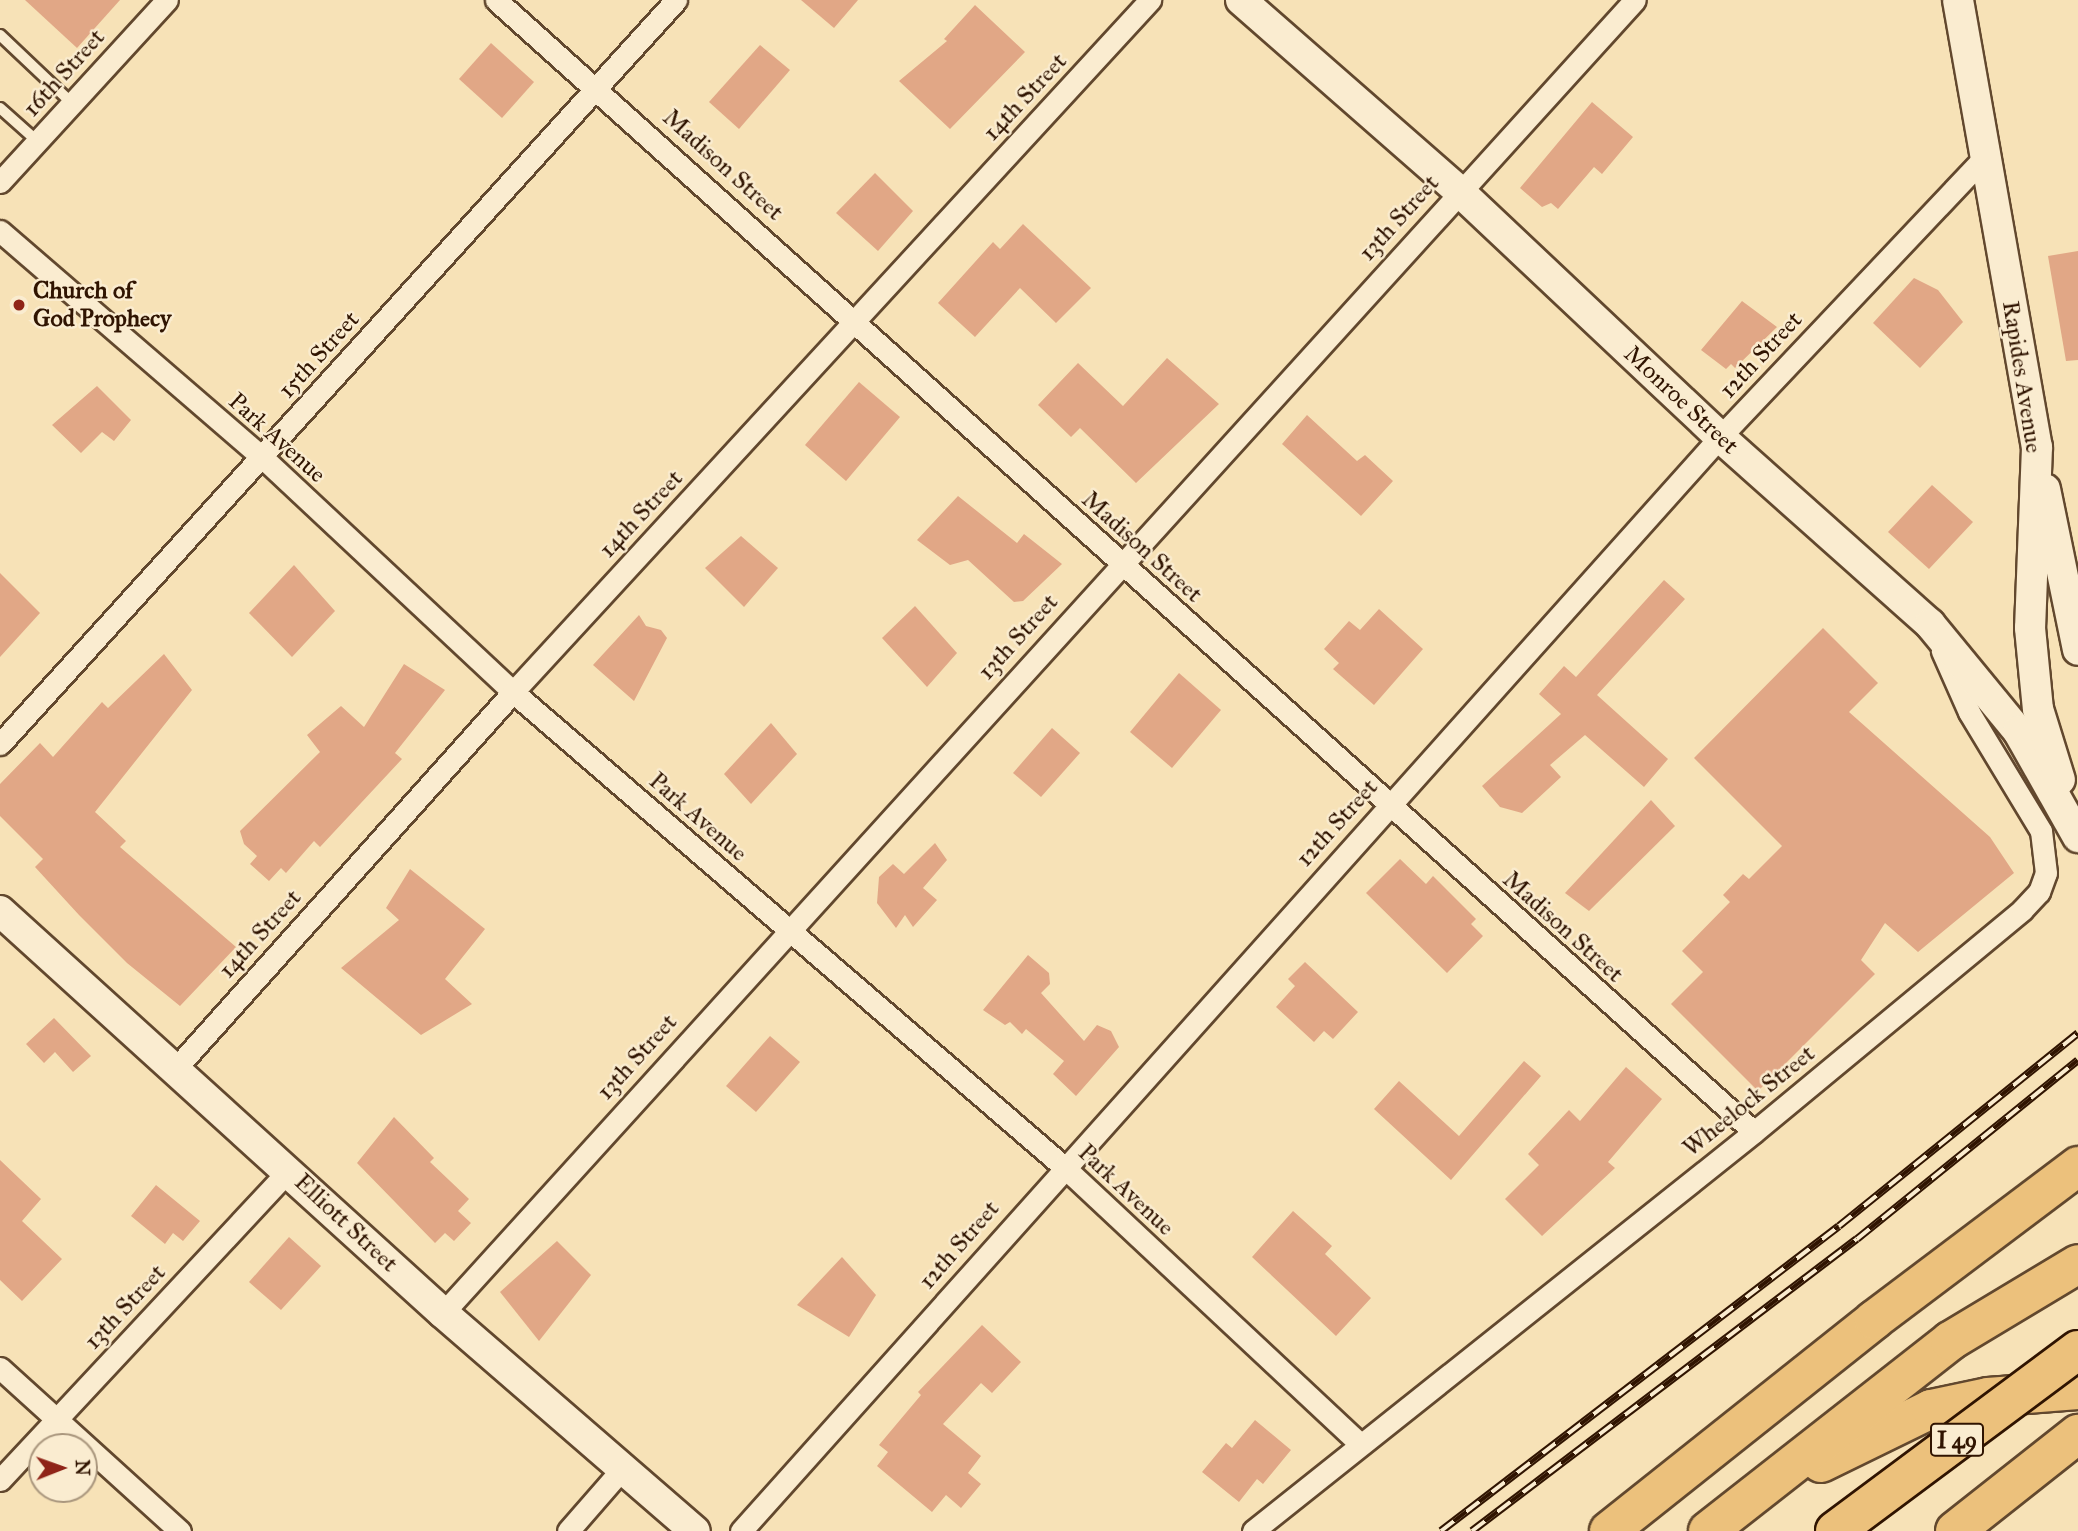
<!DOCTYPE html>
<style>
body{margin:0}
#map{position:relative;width:2078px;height:1531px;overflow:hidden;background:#f7e2b7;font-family:"IM FELL Great Primer",serif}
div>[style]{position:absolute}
.building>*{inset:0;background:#e1a786}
.roads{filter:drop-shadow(2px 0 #62482e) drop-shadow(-2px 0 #62482e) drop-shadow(0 2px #62482e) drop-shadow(0 -2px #62482e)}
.lane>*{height:10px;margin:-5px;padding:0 5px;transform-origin:5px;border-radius:5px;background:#faecd0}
.street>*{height:21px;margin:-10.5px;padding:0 10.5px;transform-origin:10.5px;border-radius:10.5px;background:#faecd0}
.secondary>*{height:30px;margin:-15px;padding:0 15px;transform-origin:15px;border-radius:15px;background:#faecd0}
.highway>*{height:38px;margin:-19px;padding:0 19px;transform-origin:19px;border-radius:19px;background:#ecc17c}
.rail>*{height:8px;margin-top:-4px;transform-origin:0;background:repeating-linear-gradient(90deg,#faecd0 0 16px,#301401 0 32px);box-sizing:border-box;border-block:2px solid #301401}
.bridges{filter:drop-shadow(2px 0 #301401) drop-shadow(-2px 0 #301401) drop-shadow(0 2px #301401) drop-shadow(0 -2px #301401)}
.highway-bridge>*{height:38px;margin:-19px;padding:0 19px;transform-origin:19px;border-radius:19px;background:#ecc17c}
.dots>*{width:19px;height:19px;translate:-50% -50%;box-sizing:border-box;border:4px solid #faecd0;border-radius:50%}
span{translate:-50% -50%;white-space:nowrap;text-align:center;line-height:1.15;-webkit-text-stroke:5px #faecd0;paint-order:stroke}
.shield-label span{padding:2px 5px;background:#faecd0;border:2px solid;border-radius:5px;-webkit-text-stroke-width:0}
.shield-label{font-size:23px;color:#301401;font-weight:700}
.street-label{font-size:24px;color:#301401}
.poi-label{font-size:24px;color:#301401;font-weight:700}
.left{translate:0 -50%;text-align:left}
.north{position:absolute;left:28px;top:1433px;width:70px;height:70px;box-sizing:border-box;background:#faecd0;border:2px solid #a9967d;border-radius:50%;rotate:89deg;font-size:19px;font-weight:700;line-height:28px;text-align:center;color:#301401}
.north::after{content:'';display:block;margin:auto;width:24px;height:32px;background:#8f2418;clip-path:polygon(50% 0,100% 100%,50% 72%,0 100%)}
</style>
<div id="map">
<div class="building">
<div style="clip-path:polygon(25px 0,120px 0,77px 48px)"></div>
<div style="clip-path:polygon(801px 0,858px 0,834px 28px)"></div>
<div style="clip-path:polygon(975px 5px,1025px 52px,950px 129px,899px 81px,947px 41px,944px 39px)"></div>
<div style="clip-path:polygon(491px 43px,534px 82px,502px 118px,459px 79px)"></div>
<div style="clip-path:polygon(760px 45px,790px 70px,739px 129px,709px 102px)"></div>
<div style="clip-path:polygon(1592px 102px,1633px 137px,1602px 174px,1594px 167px,1558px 209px,1551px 203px,1542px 207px,1520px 188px)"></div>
<div style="clip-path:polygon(875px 173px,913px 211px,878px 251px,836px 213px)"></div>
<div style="clip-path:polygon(1023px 224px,1091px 288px,1056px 323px,1020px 288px,975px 337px,938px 303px,993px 242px,1000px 249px)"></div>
<div style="clip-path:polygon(2078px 251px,2078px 360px,2066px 361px,2048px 256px)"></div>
<div style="clip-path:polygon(1914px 278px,1938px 290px,1963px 322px,1920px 368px,1873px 323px)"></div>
<div style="clip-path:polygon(1742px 301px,1777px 327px,1735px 368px,1731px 364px,1726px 369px,1701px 350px)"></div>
<div style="clip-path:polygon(1167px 358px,1219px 404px,1136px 483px,1080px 428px,1071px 437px,1038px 405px,1078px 363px,1123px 406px)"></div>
<div style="clip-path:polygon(859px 382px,900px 417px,846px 481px,805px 445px)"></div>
<div style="clip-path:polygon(97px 386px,131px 420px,114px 441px,102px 432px,81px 453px,52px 425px)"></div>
<div style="clip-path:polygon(1307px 415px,1357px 461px,1365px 455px,1393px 481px,1361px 516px,1282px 444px)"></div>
<div style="clip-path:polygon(1932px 485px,1973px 522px,1929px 569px,1888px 532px)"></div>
<div style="clip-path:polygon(958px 496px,1017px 543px,1024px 534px,1062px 564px,1023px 601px,1014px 602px,968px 560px,950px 565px,917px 540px)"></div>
<div style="clip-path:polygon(741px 536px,778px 568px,744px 607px,705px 568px)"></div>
<div style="clip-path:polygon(294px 565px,335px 611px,292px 657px,249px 613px)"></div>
<div style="clip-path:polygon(0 573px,40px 613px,0 657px)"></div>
<div style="clip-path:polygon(1664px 580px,1685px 599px,1597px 695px,1668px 759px,1644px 787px,1585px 735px,1550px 765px,1561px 777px,1522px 813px,1500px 807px,1482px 786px,1561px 714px,1539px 694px,1564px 666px,1576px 677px)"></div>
<div style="clip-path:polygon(915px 606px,957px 653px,927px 687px,882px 638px)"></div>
<div style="clip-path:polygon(1379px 609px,1423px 649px,1374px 705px,1333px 669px,1339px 663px,1324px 649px,1349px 621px,1360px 630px)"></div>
<div style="clip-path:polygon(639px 615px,646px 626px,661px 630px,667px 638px,634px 701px,593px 665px)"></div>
<div style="clip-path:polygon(1823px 628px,1878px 683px,1849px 712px,1990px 837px,2014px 873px,1918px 952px,1885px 923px,1861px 960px,1875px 974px,1758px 1091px,1671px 1004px,1703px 972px,1682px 951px,1730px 902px,1723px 895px,1743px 874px,1749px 879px,1782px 846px,1694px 758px)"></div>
<div style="clip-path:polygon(164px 654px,192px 690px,95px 812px,126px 841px,120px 847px,236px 947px,180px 1006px,127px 963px,79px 915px,35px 867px,43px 859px,0 816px,0 784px,40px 743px,53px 757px,102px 702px,108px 708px)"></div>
<div style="clip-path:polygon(404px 664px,445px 690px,395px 753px,402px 759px,320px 847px,314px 841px,286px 873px,281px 868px,269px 881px,250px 864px,257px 856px,244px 844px,240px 831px,320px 752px,307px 735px,341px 706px,364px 727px)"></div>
<div style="clip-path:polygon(1179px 673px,1221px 710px,1172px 768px,1130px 732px)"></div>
<div style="clip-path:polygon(771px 723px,797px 754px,751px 804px,724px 774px)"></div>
<div style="clip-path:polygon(1052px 728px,1080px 753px,1041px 797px,1013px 773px)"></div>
<div style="clip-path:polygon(1651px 800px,1675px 826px,1589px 911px,1565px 893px)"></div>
<div style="clip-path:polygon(935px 843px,947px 860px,923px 888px,937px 900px,913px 927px,905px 915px,896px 928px,877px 903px,879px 877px,893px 864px,904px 874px)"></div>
<div style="clip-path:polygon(1400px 859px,1426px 884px,1433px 876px,1476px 919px,1471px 924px,1483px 936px,1447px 973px,1366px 893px)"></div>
<div style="clip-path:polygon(410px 869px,485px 929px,445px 979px,472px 1004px,421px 1035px,341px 968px,399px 920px,386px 908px)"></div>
<div style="clip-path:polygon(1028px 955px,1049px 973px,1050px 984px,1041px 993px,1084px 1041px,1097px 1025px,1111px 1031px,1119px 1047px,1076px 1096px,1053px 1074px,1064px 1061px,1026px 1029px,1022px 1034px,1010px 1022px,1005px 1025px,983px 1010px)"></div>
<div style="clip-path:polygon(1305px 962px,1358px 1012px,1333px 1039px,1324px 1031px,1314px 1042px,1276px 1007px,1295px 986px,1288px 979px)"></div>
<div style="clip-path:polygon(54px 1018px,91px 1056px,73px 1072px,55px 1052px,44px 1063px,26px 1044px)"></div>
<div style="clip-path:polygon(770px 1036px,800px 1062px,756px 1112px,726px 1086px)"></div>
<div style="clip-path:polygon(1524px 1061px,1541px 1076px,1451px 1180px,1374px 1109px,1399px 1081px,1459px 1136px)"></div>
<div style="clip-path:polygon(1626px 1067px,1662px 1099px,1608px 1162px,1615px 1168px,1542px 1236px,1505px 1199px,1539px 1165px,1528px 1154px,1569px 1110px,1580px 1121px)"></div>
<div style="clip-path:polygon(394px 1117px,434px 1158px,430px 1162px,469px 1199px,458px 1211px,471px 1223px,454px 1241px,445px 1233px,435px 1243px,357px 1163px)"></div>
<div style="clip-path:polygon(0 1160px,41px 1199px,22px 1221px,62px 1259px,22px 1301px,0 1280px)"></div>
<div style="clip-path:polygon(156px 1185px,200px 1221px,183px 1241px,173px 1233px,165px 1244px,131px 1216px)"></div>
<div style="clip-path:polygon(1293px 1211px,1332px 1246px,1325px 1254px,1371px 1298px,1336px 1336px,1252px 1257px)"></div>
<div style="clip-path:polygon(289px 1237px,321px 1266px,281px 1310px,249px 1282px)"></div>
<div style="clip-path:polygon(557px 1241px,591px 1275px,539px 1341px,500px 1292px)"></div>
<div style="clip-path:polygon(842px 1257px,876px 1295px,849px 1337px,797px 1305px)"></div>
<div style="clip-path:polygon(982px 1325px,1021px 1362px,992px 1393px,981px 1383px,943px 1424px,981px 1456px,968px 1473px,981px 1484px,961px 1508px,946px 1495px,932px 1512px,877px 1466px,888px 1452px,879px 1445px,921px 1395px,918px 1392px)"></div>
<div style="clip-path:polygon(1255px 1420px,1291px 1450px,1263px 1484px,1257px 1479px,1239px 1502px,1202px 1472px,1226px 1443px,1232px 1448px)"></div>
</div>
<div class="roads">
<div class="lane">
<div style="left:0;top:35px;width:99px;rotate:43.4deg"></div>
<div style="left:0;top:108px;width:50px;rotate:41.7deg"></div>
</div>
<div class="street">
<div style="left:496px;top:0;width:1692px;rotate:41.98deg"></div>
<div style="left:0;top:182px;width:247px;rotate:-47.5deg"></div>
<div style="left:0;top:231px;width:346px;rotate:40.8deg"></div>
<div style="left:262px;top:457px;width:344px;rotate:43.1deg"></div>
<div style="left:513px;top:692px;width:726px;rotate:40.76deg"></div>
<div style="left:1063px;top:1166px;width:405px;rotate:43.1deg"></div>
<div style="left:0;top:744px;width:1005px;rotate:-47.74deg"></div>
<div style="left:176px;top:1068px;width:505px;rotate:-48.13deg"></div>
<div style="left:513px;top:692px;width:941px;rotate:-47.37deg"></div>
<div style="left:443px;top:1313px;width:1773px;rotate:-47.77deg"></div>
<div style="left:0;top:1368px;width:243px;rotate:42.2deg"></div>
<div style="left:0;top:1480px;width:424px;rotate:-47deg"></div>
<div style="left:568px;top:1531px;width:84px;rotate:-48.9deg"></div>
<div style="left:741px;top:1531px;width:1468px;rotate:-48.18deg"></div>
<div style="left:1720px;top:437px;width:383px;rotate:-46.6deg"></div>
<div style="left:1253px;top:1531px;width:640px;rotate:-38.53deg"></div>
<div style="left:1754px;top:1132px;width:348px;rotate:-39.6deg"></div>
<div style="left:2022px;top:910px;width:25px;rotate:-47deg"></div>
<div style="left:2039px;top:892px;width:20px;rotate:-70deg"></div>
<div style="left:2046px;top:873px;width:42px;rotate:-96.8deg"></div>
<div style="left:2041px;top:831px;width:139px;rotate:-121.2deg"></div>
<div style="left:1969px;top:712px;width:67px;rotate:-113.9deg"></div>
</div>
<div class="secondary">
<div style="left:1241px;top:0;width:290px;rotate:41.2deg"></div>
<div style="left:1459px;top:191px;width:359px;rotate:43.3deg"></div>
<div style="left:1720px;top:437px;width:281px;rotate:41.7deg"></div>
<div style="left:1930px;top:624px;width:139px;rotate:50.6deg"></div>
<div style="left:2018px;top:731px;width:122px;rotate:60.5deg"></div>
<div style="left:1958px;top:0;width:454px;rotate:80deg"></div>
<div style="left:2037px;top:447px;width:181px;rotate:92.2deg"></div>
<div style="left:2030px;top:628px;width:81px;rotate:84.4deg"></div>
<div style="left:2038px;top:709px;width:74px;rotate:72.8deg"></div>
<div style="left:2045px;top:489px;width:164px;rotate:78.4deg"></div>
<div style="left:0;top:911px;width:598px;rotate:42.22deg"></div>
<div style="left:443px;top:1313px;width:333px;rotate:40.9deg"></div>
</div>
<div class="highway">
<div style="left:1821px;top:1463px;width:123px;rotate:-26.1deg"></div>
<div style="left:1931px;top:1409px;width:58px;rotate:-11.9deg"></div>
<div style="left:1988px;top:1397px;width:90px;rotate:-4.4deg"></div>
<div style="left:1609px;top:1531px;width:339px;rotate:-38.5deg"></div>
<div style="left:1874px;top:1320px;width:256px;rotate:-37deg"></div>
<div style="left:1708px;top:1531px;width:308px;rotate:-38.1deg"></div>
<div style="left:1950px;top:1341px;width:149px;rotate:-31deg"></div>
<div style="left:1955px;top:1531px;width:157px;rotate:-38.3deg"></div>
</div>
</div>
<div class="rail">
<div style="left:1441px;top:1531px;width:501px;rotate:-37.46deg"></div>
<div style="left:1839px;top:1226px;width:307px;rotate:-38.9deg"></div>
<div style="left:1472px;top:1531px;width:483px;rotate:-37.2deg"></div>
<div style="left:1857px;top:1239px;width:284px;rotate:-39deg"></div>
</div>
<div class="bridges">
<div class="highway-bridge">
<div style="left:1835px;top:1531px;width:303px;rotate:-36.7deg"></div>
</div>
</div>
<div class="dots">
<div style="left:19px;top:305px;background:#8f2418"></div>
</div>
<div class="shield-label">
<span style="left:1957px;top:1440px">I 49</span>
</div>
<div class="street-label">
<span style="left:64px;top:73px;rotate:-48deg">16th Street</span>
<span style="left:1025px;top:97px;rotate:-47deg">14th Street</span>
<span style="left:723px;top:165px;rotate:42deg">Madison Street</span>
<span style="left:1399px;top:218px;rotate:-48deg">13th Street</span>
<span style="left:319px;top:355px;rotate:-48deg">15th Street</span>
<span style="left:1761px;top:355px;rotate:-47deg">12th Street</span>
<span style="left:2022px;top:377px;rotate:81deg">Rapides Avenue</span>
<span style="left:1681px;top:400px;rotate:43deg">Monroe Street</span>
<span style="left:277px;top:438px;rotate:42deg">Park Avenue</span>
<span style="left:641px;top:514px;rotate:-47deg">14th Street</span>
<span style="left:1142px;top:547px;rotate:42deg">Madison Street</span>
<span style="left:1018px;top:637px;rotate:-48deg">13th Street</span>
<span style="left:698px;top:817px;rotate:41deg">Park Avenue</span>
<span style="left:1337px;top:823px;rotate:-48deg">12th Street</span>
<span style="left:1563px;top:927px;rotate:42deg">Madison Street</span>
<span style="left:260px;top:934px;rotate:-48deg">14th Street</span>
<span style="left:637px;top:1057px;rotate:-48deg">13th Street</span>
<span style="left:1749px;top:1101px;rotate:-39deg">Wheelock Street</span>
<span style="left:1126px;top:1190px;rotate:43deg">Park Avenue</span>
<span style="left:346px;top:1223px;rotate:43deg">Elliott Street</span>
<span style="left:959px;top:1245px;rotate:-49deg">12th Street</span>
<span style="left:125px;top:1307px;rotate:-47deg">13th Street</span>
</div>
<div class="poi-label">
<span class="left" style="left:33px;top:305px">Church of<br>God Prophecy</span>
</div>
<div class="north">N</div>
</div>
